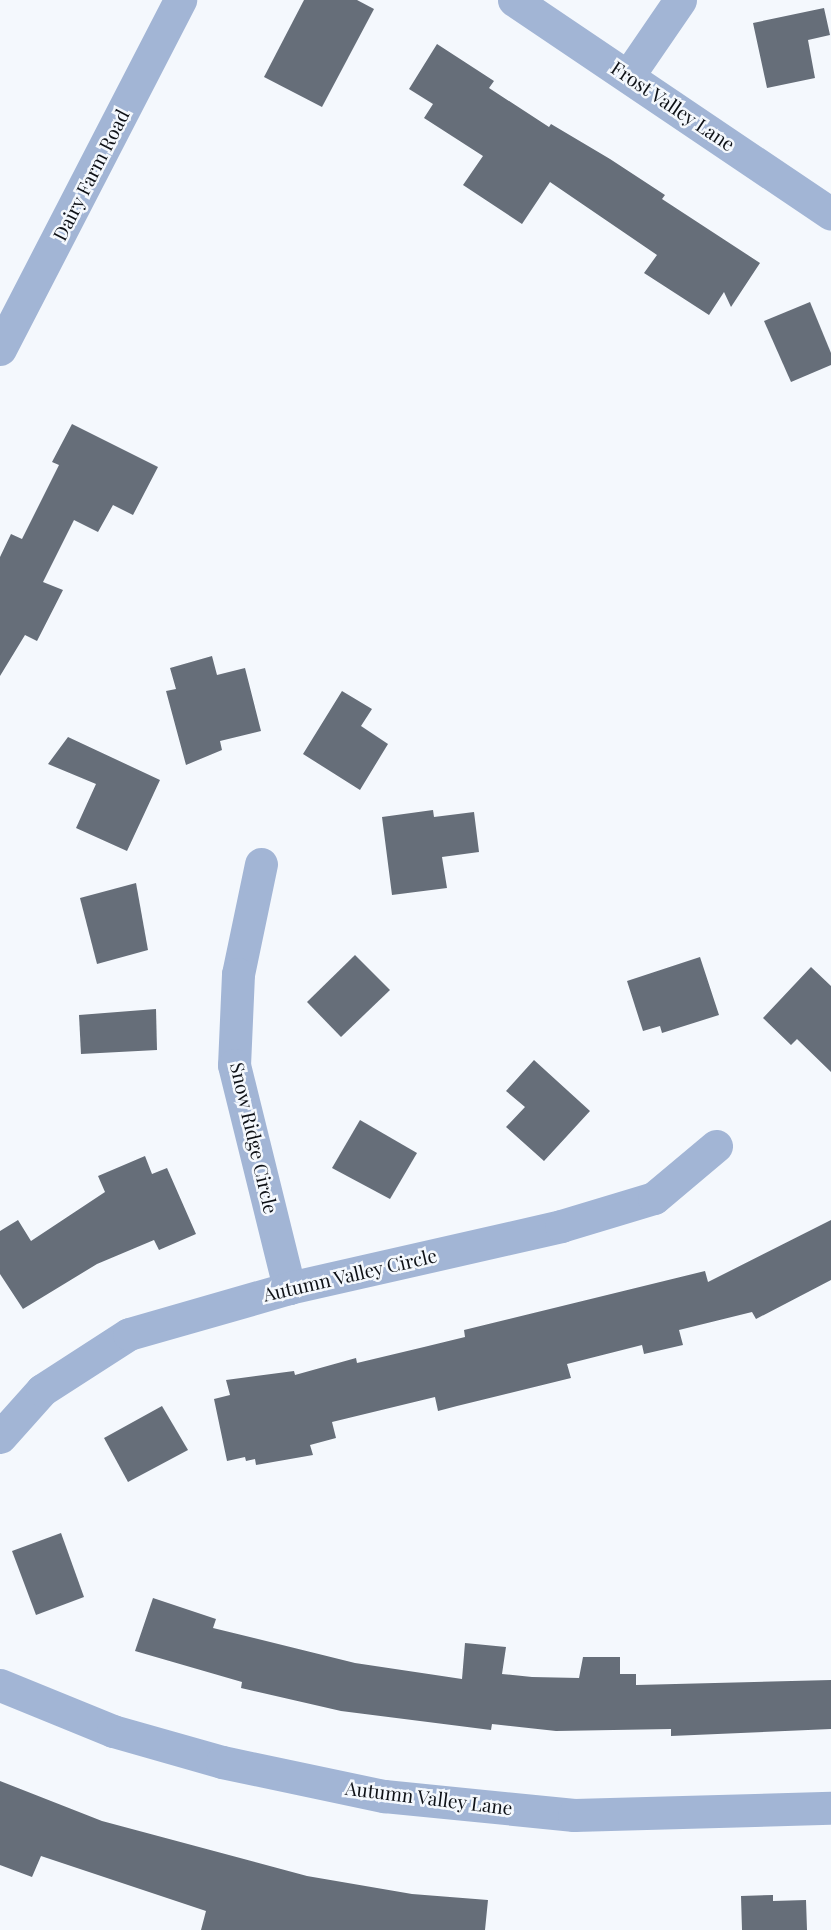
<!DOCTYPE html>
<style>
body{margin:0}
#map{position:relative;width:831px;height:1930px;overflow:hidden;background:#f4f8fd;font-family:"Playfair Display",serif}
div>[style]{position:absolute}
.building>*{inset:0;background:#666e79}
.street>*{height:33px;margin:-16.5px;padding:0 16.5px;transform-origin:16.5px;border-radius:16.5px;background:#a2b5d5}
span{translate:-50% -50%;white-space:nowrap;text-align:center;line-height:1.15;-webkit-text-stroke:5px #f4f8fd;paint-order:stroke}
.street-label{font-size:19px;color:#0e1116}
</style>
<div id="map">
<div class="building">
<div style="clip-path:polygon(304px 0,357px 0,374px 9px,322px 107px,264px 77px)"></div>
<div style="clip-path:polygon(824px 8px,830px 35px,808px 40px,815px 78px,767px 88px,753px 23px)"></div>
<div style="clip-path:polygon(437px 44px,494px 81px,489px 88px,549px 127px,551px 124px,610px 159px,665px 195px,662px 199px,760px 263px,731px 307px,724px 292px,709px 315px,644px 273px,657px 255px,550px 182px,522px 224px,463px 185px,483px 156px,424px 118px,433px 104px,409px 89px)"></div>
<div style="clip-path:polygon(810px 302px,831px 353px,831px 365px,791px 382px,764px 321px)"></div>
<div style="clip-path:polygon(72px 424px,158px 467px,133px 515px,113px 505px,98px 532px,74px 520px,43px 582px,63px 590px,37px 641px,25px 635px,0 676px,0 557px,11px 534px,22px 539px,59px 465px,52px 462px)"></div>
<div style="clip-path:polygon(212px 656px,217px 675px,245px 668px,261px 731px,220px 741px,222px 750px,186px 765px,166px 691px,176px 689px,170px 668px)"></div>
<div style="clip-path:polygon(342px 691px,372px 709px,361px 726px,388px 744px,360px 790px,303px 754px)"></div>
<div style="clip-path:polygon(68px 737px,160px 780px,127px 851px,76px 828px,96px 784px,48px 764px)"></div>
<div style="clip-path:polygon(433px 810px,434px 817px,474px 812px,479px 852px,442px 857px,447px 888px,392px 895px,382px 817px)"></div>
<div style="clip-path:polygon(136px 883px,148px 950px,97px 964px,80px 898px)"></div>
<div style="clip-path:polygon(355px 955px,390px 990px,341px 1037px,307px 1002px)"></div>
<div style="clip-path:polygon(700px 957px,719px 1015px,662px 1033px,660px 1026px,643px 1031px,627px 981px)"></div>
<div style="clip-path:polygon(811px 967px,831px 986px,831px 1072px,797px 1039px,791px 1045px,763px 1018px)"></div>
<div style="clip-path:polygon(156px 1009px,157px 1050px,81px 1054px,79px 1015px)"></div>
<div style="clip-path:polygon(534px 1060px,590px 1111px,544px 1161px,506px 1127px,525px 1107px,506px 1091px)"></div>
<div style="clip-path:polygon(360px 1120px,417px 1153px,390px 1199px,332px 1168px)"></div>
<div style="clip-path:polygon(145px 1156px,152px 1174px,167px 1168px,196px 1234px,159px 1250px,154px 1240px,97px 1264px,23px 1309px,0 1274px,0 1231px,18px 1220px,31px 1241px,105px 1192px,98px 1176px)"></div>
<div style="clip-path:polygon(831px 1220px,831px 1280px,756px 1319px,752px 1312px,679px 1330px,683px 1345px,644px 1354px,642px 1345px,567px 1364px,571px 1378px,457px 1406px,438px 1411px,435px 1397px,332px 1422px,336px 1438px,310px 1445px,313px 1455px,256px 1465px,255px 1459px,246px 1461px,245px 1457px,227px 1461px,214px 1399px,230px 1395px,226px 1380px,294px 1371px,295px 1375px,356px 1358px,357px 1363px,424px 1347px,465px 1337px,464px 1330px,705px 1271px,708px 1282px)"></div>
<div style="clip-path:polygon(162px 1406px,188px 1450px,128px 1482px,104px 1438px)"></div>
<div style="clip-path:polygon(61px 1533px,84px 1597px,36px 1615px,12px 1551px)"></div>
<div style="clip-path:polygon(153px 1598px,216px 1619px,213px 1628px,355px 1663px,462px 1679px,465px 1643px,506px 1647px,502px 1674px,532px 1677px,579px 1678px,583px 1657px,620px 1657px,620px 1674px,636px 1674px,636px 1685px,831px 1680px,831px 1729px,671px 1736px,671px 1729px,556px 1731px,492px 1724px,491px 1730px,341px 1711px,241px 1688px,242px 1682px,135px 1651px)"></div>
<div style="clip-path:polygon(0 1781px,102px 1821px,307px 1876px,412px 1894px,488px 1900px,485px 1930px,201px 1930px,206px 1911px,41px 1856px,32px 1877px,0 1865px)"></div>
<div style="clip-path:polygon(773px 1895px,773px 1901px,806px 1900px,807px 1930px,742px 1930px,741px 1896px)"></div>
</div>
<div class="street">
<div style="left:514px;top:0;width:382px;rotate:34deg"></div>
<div style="left:628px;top:76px;width:92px;rotate:-55.6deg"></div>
<div style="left:0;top:349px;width:393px;rotate:-62.7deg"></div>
<div style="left:261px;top:864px;width:112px;rotate:101.8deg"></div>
<div style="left:238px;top:974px;width:91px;rotate:92.5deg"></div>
<div style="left:234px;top:1065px;width:230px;rotate:76.1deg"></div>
<div style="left:0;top:1437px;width:63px;rotate:-48.2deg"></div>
<div style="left:42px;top:1390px;width:103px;rotate:-32.8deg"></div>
<div style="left:129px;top:1334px;width:166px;rotate:-16deg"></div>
<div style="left:289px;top:1288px;width:279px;rotate:-12.8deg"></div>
<div style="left:561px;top:1226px;width:97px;rotate:-16.8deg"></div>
<div style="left:654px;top:1198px;width:81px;rotate:-40deg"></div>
<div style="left:0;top:1685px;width:122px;rotate:22.2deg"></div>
<div style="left:113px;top:1731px;width:113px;rotate:15.9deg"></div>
<div style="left:222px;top:1762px;width:166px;rotate:11.9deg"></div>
<div style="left:384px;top:1796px;width:191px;rotate:5.7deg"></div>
<div style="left:574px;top:1815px;width:257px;rotate:-1.6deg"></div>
</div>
<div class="street-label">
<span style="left:673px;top:106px;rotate:34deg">Frost Valley Lane</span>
<span style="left:91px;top:175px;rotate:-63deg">Dairy Farm Road</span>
<span style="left:254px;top:1138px;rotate:77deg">Snow Ridge Circle</span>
<span style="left:350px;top:1275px;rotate:-13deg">Autumn Valley Circle</span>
<span style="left:429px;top:1798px;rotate:7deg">Autumn Valley Lane</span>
</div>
</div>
